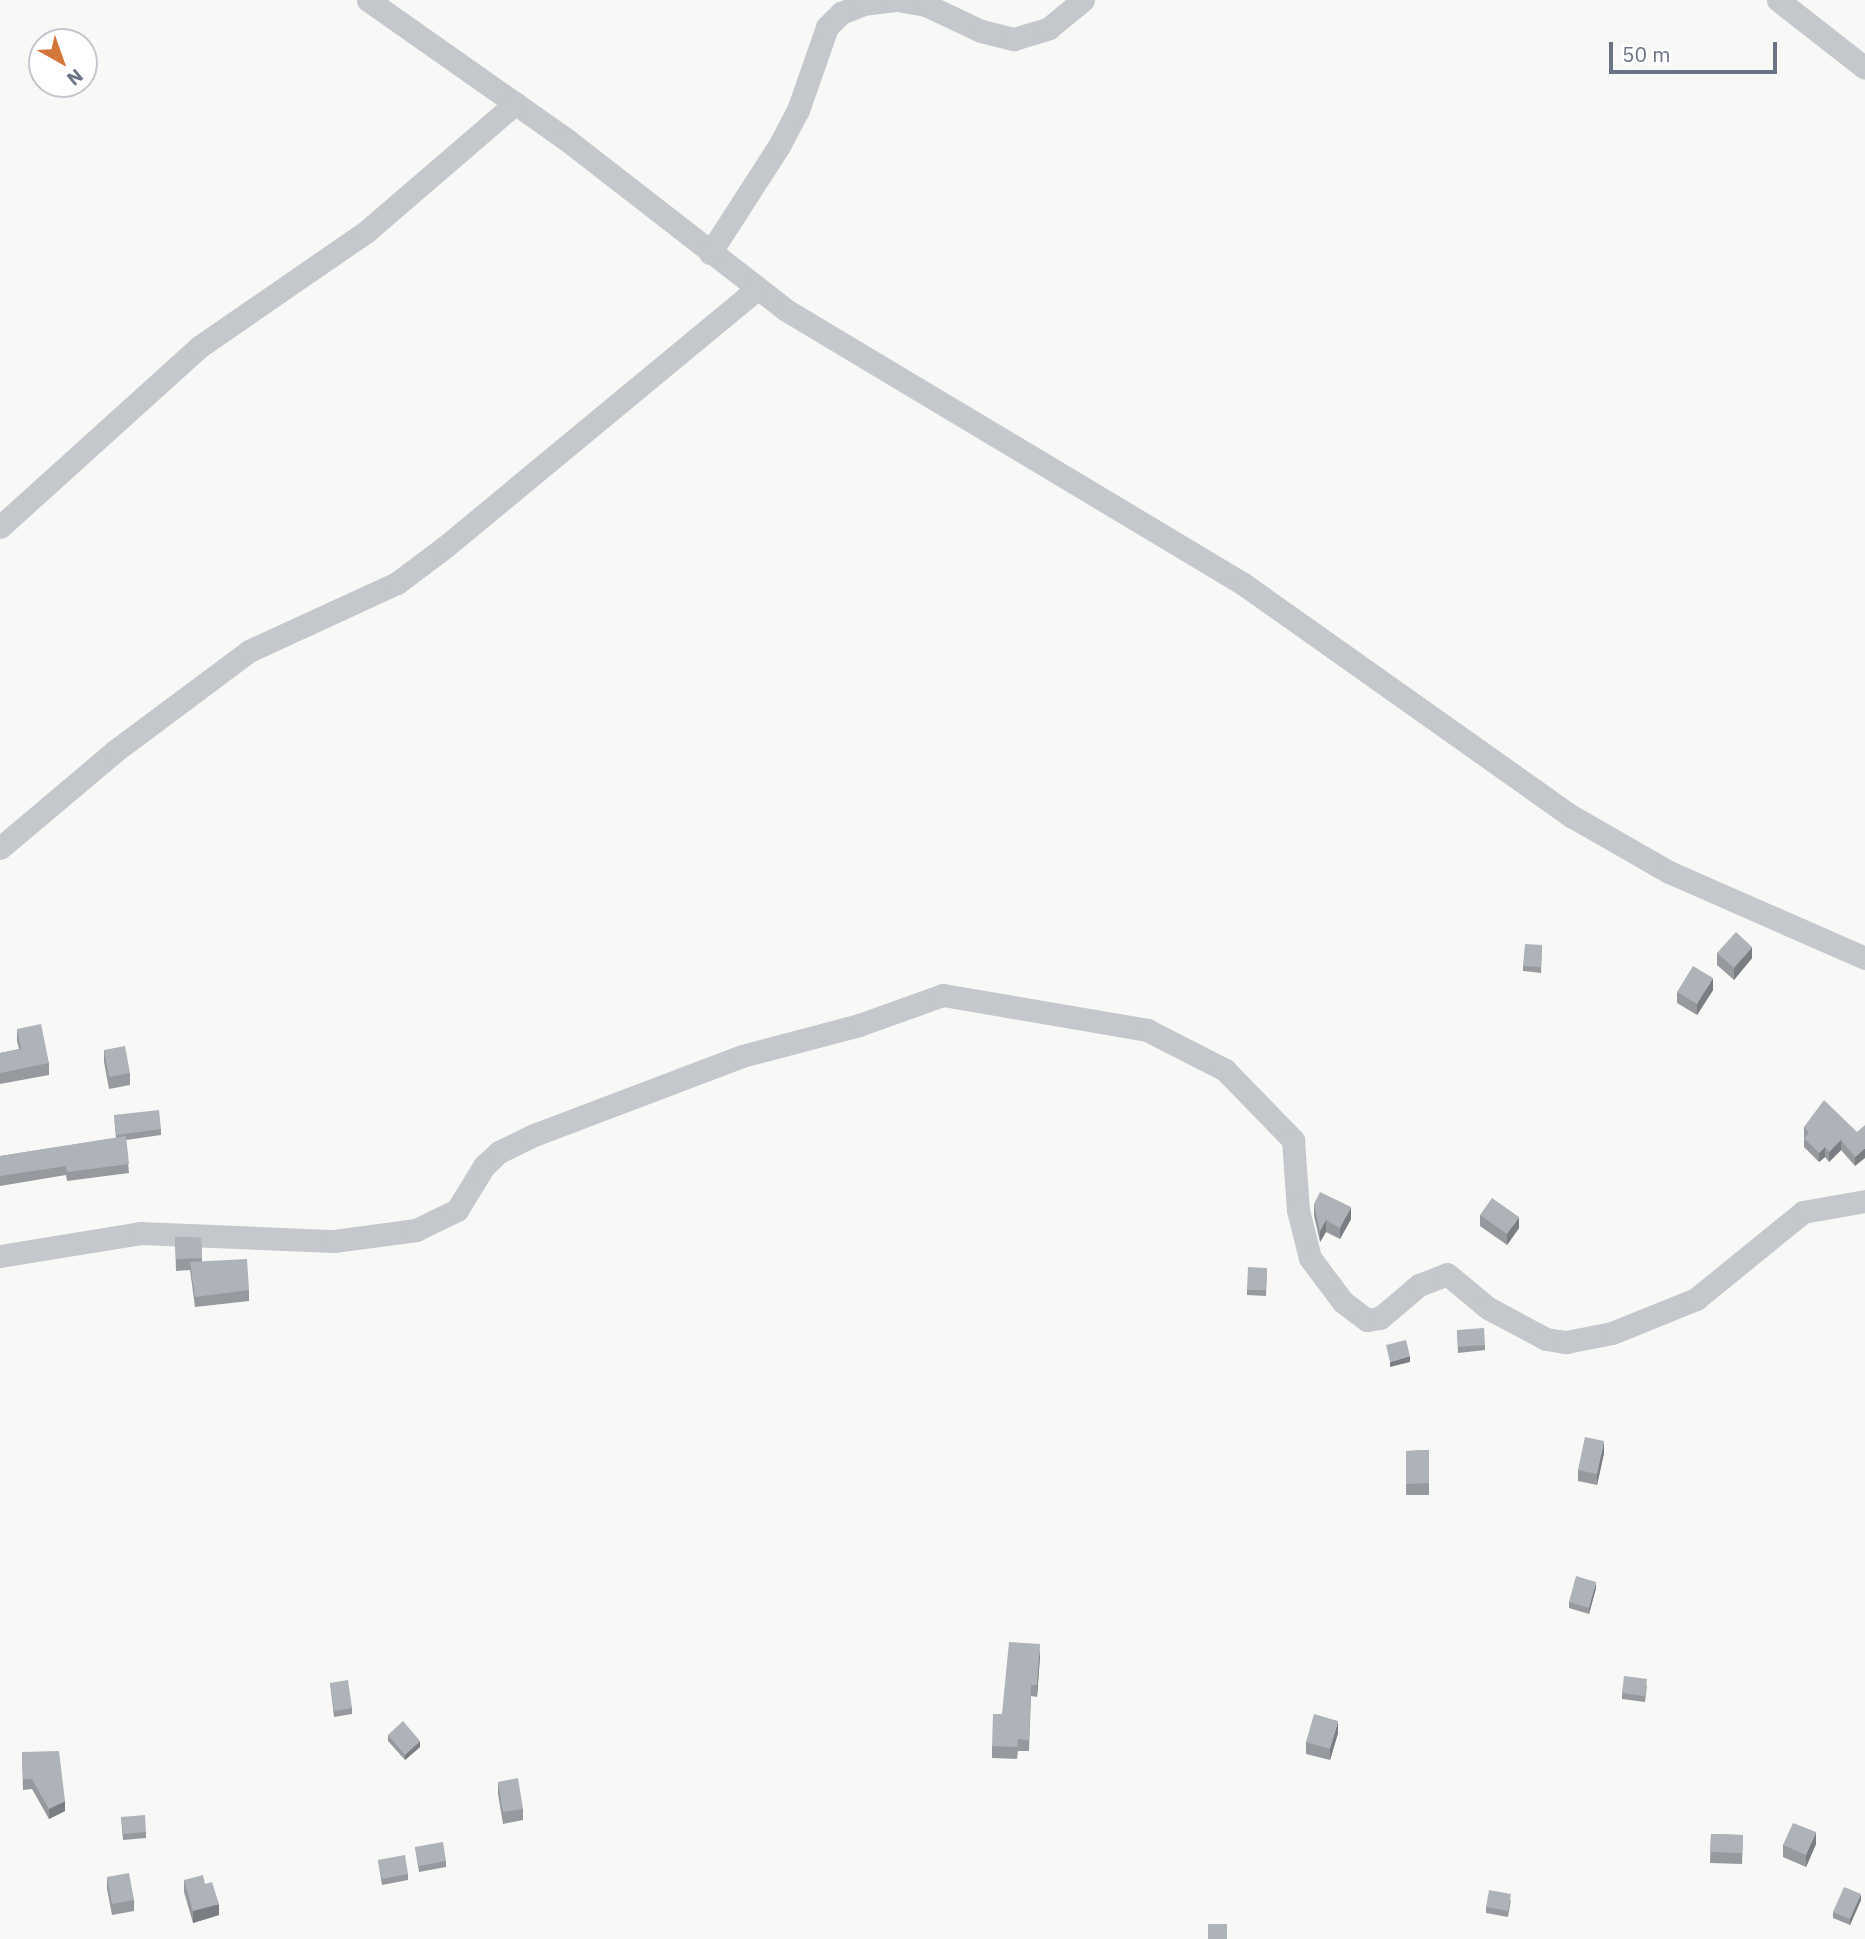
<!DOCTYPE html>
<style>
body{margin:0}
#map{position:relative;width:1865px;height:1939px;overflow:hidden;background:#f8f8f6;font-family:"IBM Plex Sans",sans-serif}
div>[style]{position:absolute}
.minor>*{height:23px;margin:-11.5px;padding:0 11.5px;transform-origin:11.5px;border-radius:11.5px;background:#c4c7cb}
.wall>*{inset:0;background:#969a9f}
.shaded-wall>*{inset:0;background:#7a7d82}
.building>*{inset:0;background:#aeb3b9}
span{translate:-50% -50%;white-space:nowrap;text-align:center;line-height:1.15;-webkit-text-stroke:7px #fff;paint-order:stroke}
.north{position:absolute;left:28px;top:28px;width:70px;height:70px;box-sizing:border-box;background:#fff;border:2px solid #c3c7ce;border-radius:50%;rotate:140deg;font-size:19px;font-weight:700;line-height:28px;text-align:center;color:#6a7484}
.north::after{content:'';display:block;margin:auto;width:24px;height:32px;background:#d4773a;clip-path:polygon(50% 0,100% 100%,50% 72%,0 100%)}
.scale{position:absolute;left:1609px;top:42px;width:168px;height:32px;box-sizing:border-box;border:4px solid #6a7484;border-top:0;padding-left:9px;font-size:21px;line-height:24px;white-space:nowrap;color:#6a7484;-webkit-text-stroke:5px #fff;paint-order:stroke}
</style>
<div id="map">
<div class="minor">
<div style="left:368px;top:0;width:243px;rotate:35.1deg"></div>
<div style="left:567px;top:140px;width:277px;rotate:37.8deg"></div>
<div style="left:786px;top:310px;width:531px;rotate:30.91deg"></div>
<div style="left:1242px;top:583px;width:405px;rotate:35.3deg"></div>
<div style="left:1573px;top:817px;width:111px;rotate:29.8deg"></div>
<div style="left:1669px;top:872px;width:214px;rotate:23.7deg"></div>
<div style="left:1778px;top:0;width:110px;rotate:38deg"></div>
<div style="left:710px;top:253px;width:127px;rotate:-57.2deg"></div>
<div style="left:779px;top:146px;width:41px;rotate:-62.2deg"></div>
<div style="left:798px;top:110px;width:88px;rotate:-70.7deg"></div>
<div style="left:827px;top:27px;width:20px;rotate:-45deg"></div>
<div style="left:841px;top:13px;width:24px;rotate:-22deg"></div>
<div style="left:863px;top:4px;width:34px;rotate:-7deg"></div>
<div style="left:897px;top:0;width:29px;rotate:10deg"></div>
<div style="left:926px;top:5px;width:61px;rotate:25.3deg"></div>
<div style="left:981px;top:31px;width:34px;rotate:14deg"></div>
<div style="left:1014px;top:39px;width:37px;rotate:-17deg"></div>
<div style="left:1049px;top:28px;width:44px;rotate:-39.5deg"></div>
<div style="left:0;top:527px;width:268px;rotate:-42.1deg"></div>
<div style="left:199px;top:347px;width:204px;rotate:-34.6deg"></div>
<div style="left:367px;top:231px;width:196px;rotate:-40.7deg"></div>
<div style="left:0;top:848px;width:150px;rotate:-40.1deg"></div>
<div style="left:115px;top:751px;width:167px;rotate:-36.7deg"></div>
<div style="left:249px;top:651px;width:163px;rotate:-24.7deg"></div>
<div style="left:397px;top:583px;width:60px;rotate:-36.9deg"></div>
<div style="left:445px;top:547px;width:403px;rotate:-39.6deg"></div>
<div style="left:0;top:1256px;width:142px;rotate:-9.3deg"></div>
<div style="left:140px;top:1233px;width:194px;rotate:2.4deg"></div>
<div style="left:334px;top:1241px;width:83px;rotate:-7.6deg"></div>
<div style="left:416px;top:1230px;width:46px;rotate:-26deg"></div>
<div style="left:457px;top:1210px;width:52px;rotate:-58.5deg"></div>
<div style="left:484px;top:1166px;width:21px;rotate:-43deg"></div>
<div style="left:499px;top:1152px;width:39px;rotate:-26deg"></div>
<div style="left:534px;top:1135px;width:222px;rotate:-20.8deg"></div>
<div style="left:742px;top:1056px;width:121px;rotate:-14.8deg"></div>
<div style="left:859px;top:1025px;width:89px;rotate:-19.7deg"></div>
<div style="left:943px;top:995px;width:207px;rotate:9.7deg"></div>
<div style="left:1147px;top:1030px;width:88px;rotate:27.1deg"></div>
<div style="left:1225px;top:1070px;width:98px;rotate:45.8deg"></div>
<div style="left:1293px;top:1140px;width:70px;rotate:85.9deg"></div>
<div style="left:1298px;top:1210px;width:49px;rotate:76deg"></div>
<div style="left:1310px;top:1258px;width:55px;rotate:53.1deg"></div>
<div style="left:1343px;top:1302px;width:30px;rotate:37deg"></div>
<div style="left:1367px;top:1320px;width:13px;rotate:-9deg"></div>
<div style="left:1380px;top:1318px;width:51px;rotate:-40.2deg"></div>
<div style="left:1419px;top:1285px;width:30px;rotate:-21deg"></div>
<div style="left:1447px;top:1274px;width:53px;rotate:39.7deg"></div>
<div style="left:1488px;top:1308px;width:66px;rotate:28.1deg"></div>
<div style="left:1546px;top:1339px;width:20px;rotate:9deg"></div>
<div style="left:1566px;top:1342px;width:47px;rotate:-11.1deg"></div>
<div style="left:1612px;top:1333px;width:91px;rotate:-22deg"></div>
<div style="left:1696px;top:1299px;width:138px;rotate:-39.1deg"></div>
<div style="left:1803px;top:1212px;width:63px;rotate:-10.1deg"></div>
</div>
<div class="wall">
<div style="clip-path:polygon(1542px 945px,1541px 973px,1523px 971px,1523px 966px)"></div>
<div style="clip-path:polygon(1717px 953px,1752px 958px,1734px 980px,1717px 965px)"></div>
<div style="clip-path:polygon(1713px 990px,1697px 1015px,1677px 1003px,1677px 992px)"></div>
<div style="clip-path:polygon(17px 1029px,49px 1063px,49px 1075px,0 1084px,0 1053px,19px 1049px,17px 1041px)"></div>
<div style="clip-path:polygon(104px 1050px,130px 1073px,130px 1085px,109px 1089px,104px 1062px)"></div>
<div style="clip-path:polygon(114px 1115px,161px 1129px,161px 1135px,126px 1140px,129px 1173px,67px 1181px,66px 1175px,0 1186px,0 1156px,116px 1138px)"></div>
<div style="clip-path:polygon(1804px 1127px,1857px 1132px,1855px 1166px,1841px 1150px,1829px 1162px,1825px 1157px,1819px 1162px,1804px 1147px)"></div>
<div style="clip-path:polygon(1314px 1204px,1351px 1219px,1340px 1239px,1326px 1232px,1320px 1242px,1314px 1216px)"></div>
<div style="clip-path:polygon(1480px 1215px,1519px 1228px,1507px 1245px,1480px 1226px)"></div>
<div style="clip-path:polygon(175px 1237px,201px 1238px,202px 1262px,249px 1290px,249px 1301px,195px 1307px,190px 1270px,176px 1271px)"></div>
<div style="clip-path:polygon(1267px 1268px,1266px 1296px,1247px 1295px,1247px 1290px)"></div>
<div style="clip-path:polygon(1457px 1330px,1485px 1345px,1485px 1350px,1458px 1353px)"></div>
<div style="clip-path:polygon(1429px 1450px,1429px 1495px,1406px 1495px,1406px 1451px)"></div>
<div style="clip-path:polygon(1604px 1453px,1597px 1485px,1578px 1481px,1578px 1470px)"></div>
<div style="clip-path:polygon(1596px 1588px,1589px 1614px,1569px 1608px,1569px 1602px)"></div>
<div style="clip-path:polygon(1040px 1656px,1037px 1697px,1031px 1696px,1029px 1751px,1018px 1751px,1017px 1759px,992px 1758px,992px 1746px,1002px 1714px)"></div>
<div style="clip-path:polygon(330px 1683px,352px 1708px,352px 1714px,334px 1717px)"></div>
<div style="clip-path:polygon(1647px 1685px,1645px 1702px,1622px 1699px,1622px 1693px)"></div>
<div style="clip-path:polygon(1338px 1733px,1330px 1760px,1306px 1754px,1306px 1742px)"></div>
<div style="clip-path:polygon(388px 1735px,420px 1747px,405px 1760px,388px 1741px)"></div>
<div style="clip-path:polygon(22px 1752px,65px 1811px,49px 1819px,32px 1789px,23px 1790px)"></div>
<div style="clip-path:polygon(498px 1782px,523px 1809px,523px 1820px,503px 1824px,498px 1794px)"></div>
<div style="clip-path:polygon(121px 1817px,146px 1832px,146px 1838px,123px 1840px)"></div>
<div style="clip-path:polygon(1711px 1834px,1743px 1835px,1742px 1864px,1710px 1863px)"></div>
<div style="clip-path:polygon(1816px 1844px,1806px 1867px,1783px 1857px,1783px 1845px)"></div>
<div style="clip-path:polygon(415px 1847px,446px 1861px,446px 1867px,419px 1872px)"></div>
<div style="clip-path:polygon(378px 1860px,408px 1874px,408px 1880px,382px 1885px)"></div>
<div style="clip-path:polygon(107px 1877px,134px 1900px,134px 1911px,112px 1915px,107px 1889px)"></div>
<div style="clip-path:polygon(184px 1880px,205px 1884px,219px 1915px,193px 1923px,184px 1892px)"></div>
<div style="clip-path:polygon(1511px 1900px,1508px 1917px,1486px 1913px,1486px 1907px)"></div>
<div style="clip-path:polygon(1861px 1900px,1850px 1925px,1833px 1918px,1833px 1912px)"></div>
</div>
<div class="shaded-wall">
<div style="clip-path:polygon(1752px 947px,1752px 958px,1734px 980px,1734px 968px)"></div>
<div style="clip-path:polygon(1713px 978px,1713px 990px,1697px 1015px,1697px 1004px)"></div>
<div style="clip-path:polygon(1841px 1140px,1841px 1150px,1829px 1162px,1829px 1152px)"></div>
<div style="clip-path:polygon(1825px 1147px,1825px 1157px,1819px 1162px,1819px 1153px)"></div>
<div style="clip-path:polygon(1865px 1148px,1865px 1158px,1855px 1166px,1855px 1157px)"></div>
<div style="clip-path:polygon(1351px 1207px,1351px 1219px,1340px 1239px,1340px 1228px)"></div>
<div style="clip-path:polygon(1519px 1217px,1519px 1228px,1507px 1245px,1507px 1234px)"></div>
<div style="clip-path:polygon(1326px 1220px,1326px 1232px,1320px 1242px,1320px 1231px)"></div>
<div style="clip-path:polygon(1410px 1356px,1410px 1362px,1390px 1367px,1390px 1362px)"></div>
<div style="clip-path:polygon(1604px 1441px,1604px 1453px,1597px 1485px,1597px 1474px)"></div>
<div style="clip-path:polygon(1596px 1582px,1596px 1588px,1589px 1614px,1589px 1608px)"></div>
<div style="clip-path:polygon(1040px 1644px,1040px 1656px,1037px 1697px,1037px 1685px)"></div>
<div style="clip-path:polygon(1338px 1721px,1338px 1733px,1330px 1760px,1330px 1749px)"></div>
<div style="clip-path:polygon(420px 1741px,420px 1747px,405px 1760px,405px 1755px)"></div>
<div style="clip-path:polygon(65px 1801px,65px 1811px,49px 1819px,49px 1809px)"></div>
<div style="clip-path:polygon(1816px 1832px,1816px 1844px,1806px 1867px,1806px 1855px)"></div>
<div style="clip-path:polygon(1861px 1894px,1861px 1900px,1850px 1925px,1850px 1919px)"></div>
<div style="clip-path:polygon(219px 1904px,219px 1915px,193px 1923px,193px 1911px)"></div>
</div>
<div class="building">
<div style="clip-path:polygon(1736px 932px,1752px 947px,1734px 968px,1717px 953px)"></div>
<div style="clip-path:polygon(1525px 944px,1542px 945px,1541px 967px,1523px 966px)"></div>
<div style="clip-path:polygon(1693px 966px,1713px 978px,1697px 1004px,1677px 992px)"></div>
<div style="clip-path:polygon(41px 1024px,49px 1063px,0 1073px,0 1053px,21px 1049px,17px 1029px)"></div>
<div style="clip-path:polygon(125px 1046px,130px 1073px,109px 1077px,104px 1050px)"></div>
<div style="clip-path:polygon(1824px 1100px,1857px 1132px,1865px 1125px,1865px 1148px,1855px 1157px,1841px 1140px,1829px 1152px,1825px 1147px,1819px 1153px,1804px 1138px,1809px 1133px,1804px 1127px)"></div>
<div style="clip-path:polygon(159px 1110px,161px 1129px,116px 1135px,114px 1115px)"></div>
<div style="clip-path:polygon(126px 1136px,129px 1164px,67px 1172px,66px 1166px,0 1176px,0 1156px)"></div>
<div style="clip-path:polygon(1320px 1192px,1351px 1207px,1340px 1228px,1326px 1220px,1320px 1231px,1314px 1204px)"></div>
<div style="clip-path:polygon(1492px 1198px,1519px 1217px,1507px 1234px,1480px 1215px)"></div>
<div style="clip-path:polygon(175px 1237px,201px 1238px,202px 1258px,176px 1259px)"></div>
<div style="clip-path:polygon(247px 1259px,249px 1290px,195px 1297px,190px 1262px)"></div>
<div style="clip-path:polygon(1248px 1267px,1267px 1268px,1266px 1290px,1247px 1290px)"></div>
<div style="clip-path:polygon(1484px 1328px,1485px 1345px,1458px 1347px,1457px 1330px)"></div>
<div style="clip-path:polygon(1406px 1340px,1410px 1356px,1390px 1362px,1386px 1345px)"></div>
<div style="clip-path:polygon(1585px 1437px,1604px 1441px,1597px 1474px,1578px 1470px)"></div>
<div style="clip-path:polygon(1429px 1450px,1429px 1483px,1406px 1484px,1406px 1451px)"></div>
<div style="clip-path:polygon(1576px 1576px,1596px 1582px,1589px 1608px,1569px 1602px)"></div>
<div style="clip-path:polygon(1009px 1642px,1040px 1644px,1037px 1685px,1031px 1685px,1029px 1740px,1018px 1739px,1017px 1747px,992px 1746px,993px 1714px,1002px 1714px)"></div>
<div style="clip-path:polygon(1624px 1676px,1647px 1679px,1645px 1696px,1622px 1693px)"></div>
<div style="clip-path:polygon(348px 1680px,352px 1708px,334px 1711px,330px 1683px)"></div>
<div style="clip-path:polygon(1314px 1714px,1338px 1721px,1330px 1749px,1306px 1742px)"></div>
<div style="clip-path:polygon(403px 1721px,420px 1741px,405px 1755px,388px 1735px)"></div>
<div style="clip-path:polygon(59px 1751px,65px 1801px,49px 1809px,32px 1779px,23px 1779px,22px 1752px)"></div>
<div style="clip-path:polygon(518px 1778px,523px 1809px,503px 1812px,498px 1782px)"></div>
<div style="clip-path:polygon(145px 1815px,146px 1832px,123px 1834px,121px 1817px)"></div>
<div style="clip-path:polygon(1793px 1823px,1816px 1832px,1806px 1855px,1783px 1845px)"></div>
<div style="clip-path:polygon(1711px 1834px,1743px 1835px,1742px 1853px,1710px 1852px)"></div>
<div style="clip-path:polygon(443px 1842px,446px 1861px,419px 1866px,415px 1847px)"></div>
<div style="clip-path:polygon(405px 1855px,408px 1874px,382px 1879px,378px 1860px)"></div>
<div style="clip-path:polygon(129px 1873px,134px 1900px,112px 1904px,107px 1877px)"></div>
<div style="clip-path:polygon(203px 1875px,205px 1884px,212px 1882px,219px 1904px,193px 1911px,184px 1880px)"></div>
<div style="clip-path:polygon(1844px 1887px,1861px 1894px,1850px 1919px,1833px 1912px)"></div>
<div style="clip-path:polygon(1489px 1890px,1511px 1894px,1508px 1911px,1486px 1907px)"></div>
<div style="clip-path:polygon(1208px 1924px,1227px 1924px,1227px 1939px,1208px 1939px)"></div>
</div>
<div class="north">N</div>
<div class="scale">50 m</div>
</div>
